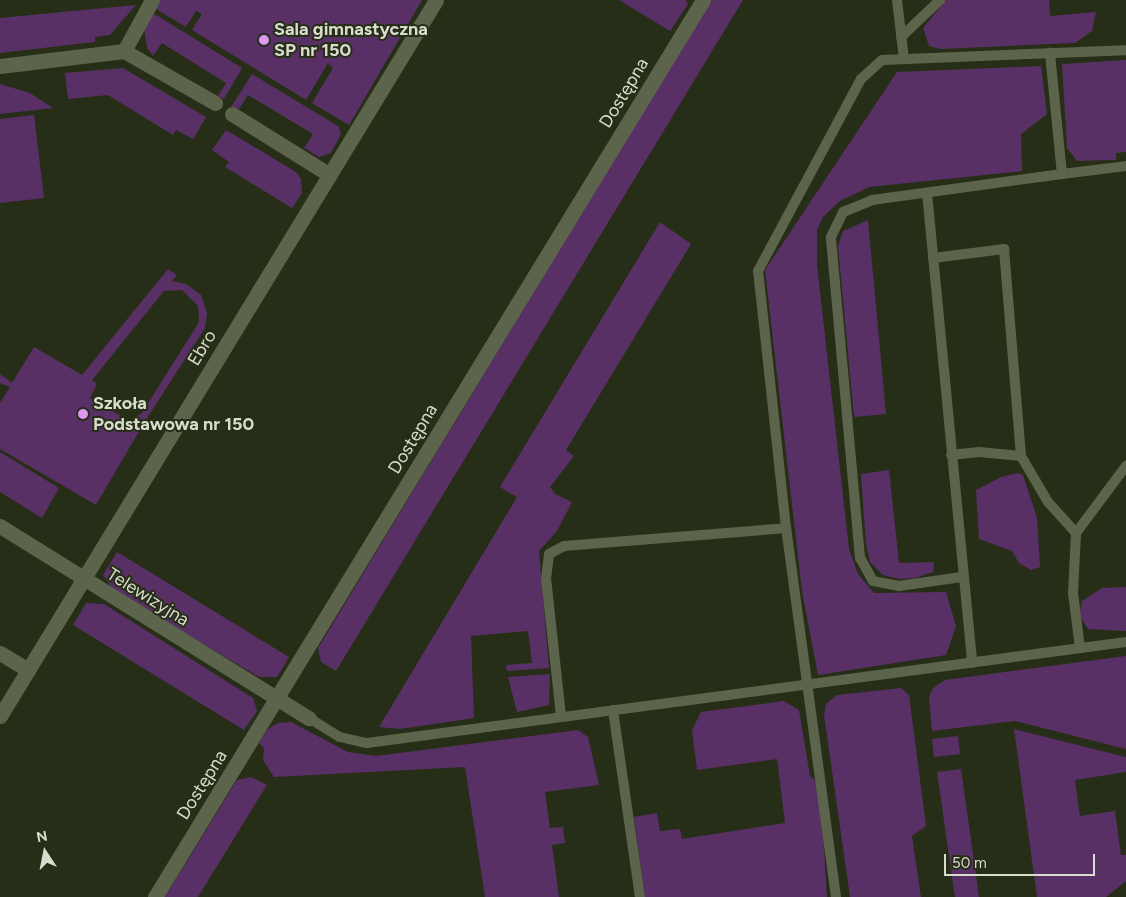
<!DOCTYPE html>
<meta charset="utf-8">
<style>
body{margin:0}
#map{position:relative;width:1126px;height:897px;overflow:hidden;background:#272e17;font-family:Figtree,sans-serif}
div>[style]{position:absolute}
.green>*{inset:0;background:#593065}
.lane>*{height:10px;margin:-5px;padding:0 5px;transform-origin:5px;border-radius:5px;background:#5c644b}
.street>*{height:15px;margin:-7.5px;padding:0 7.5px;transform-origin:7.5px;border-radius:7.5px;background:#5c644b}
.dots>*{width:14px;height:14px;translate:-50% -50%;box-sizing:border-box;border:2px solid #272e17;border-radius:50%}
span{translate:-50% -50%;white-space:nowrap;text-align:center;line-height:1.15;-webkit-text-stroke:4px #272e17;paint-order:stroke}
.poi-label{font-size:18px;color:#d7dccd;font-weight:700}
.left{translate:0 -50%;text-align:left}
.street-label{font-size:18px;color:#d7dccd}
.north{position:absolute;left:20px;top:827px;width:50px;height:50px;-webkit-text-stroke:4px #272e17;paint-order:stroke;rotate:349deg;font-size:14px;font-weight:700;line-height:20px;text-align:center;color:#d7dccd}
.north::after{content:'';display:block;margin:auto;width:18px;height:22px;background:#d7dccd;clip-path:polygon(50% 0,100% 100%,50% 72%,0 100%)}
.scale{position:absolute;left:944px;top:854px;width:151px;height:22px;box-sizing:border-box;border:2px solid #d7dccd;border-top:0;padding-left:6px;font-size:15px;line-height:18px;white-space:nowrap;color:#d7dccd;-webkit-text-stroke:4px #272e17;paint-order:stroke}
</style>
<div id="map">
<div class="green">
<div style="clip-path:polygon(161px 0,422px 0,349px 125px,312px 103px,333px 68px,328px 63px,306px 100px,192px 30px,202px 14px,196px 11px,186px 27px,156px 9px)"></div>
<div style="clip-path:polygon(619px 0,686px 0,688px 4px,670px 31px)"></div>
<div style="clip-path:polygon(711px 0,743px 0,336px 671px,321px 662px,318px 648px)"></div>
<div style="clip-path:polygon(946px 0,1049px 0,1050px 16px,1096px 12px,1092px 31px,1075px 43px,940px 49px,929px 46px,923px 28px)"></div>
<div style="clip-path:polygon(136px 5px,110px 35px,95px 37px,95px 42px,0 53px,0 18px)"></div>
<div style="clip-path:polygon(153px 13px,242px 68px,224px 99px,218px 96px,226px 83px,162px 43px,153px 56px,147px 48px,144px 28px)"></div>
<div style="clip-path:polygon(1126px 60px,1126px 152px,1116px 153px,1116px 160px,1077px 161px,1067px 148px,1062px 64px)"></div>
<div style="clip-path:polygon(1041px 66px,1047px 114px,1021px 134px,1022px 171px,869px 187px,840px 201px,823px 217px,817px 230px,817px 265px,849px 549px,858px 574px,874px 593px,946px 592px,956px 626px,946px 655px,818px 675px,802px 591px,765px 270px,897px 72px)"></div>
<div style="clip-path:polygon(123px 68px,206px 117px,193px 139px,176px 130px,173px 135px,108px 95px,68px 99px,65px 73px)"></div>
<div style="clip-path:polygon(252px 74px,338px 126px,341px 134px,331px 153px,319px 157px,304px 148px,313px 134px,248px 95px,239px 109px,231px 107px)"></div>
<div style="clip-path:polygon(0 84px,30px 93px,53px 108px,0 114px)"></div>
<div style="clip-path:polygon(34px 115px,44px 198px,0 203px,0 119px)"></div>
<div style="clip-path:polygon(226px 130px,296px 172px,301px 179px,302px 193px,292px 208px,225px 167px,229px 162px,212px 150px)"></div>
<div style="clip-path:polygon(868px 220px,886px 414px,854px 417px,838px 246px,843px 231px)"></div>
<div style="clip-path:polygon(660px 222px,691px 244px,566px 450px,574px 456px,550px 487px,555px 494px,572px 502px,557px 531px,539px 551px,549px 668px,507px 671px,506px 665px,532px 663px,528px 631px,471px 636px,474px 718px,400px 729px,379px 727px,517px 497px,500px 487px)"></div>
<div style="clip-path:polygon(evenodd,168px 269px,177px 275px,172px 281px,186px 284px,201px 295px,207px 313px,205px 328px,147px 418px,137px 426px,141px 428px,96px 505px,0 449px,0 403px,10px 387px,0 383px,0 374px,12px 383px,34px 347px,82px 375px,168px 269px,182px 290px,198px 306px,199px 322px,142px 413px,129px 421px,90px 398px,97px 384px,92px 380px,164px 291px,182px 290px)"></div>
<div style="clip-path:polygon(0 452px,59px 488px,42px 518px,0 492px)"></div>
<div style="clip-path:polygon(889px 470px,899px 563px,934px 562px,933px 572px,915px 578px,899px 579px,883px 575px,870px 562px,866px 544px,861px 474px)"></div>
<div style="clip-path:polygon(1018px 473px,1023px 475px,1037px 518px,1040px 567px,1031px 570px,1019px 563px,1012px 551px,979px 539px,976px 490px,1001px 477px)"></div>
<div style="clip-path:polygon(117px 552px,289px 657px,277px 677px,259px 677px,113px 590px,103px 575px)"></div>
<div style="clip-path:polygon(1126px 587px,1126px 631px,1088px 629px,1079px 615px,1082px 601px,1102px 588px)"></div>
<div style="clip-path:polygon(86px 603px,104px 604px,253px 698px,257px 711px,244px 730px,73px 625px)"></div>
<div style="clip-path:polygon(1126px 656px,1126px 749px,1015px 721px,932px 731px,929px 697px,933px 688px,945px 680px)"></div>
<div style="clip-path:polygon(550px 674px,549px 705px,517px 712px,508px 677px)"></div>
<div style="clip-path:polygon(901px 688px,909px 695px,926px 826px,912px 836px,921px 897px,850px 897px,824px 715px,826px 704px,837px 695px)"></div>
<div style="clip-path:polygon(784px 701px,799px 710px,810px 776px,815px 780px,821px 802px,827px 897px,645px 897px,634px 817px,657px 813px,660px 831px,680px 829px,682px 839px,785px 823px,777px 759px,697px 770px,692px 730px,701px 712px)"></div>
<div style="clip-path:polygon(291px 722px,348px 752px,376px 756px,578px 730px,588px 737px,599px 785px,545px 792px,550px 828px,563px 827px,565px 843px,552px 845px,559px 897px,485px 897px,465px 767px,274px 777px,263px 760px,264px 748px,259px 743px,268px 729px,278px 723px)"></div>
<div style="clip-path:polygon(1014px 729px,1126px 757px,1126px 772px,1075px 780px,1080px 816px,1115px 811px,1121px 855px,1126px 855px,1126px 881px,1106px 897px,1037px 897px)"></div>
<div style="clip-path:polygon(958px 736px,960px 754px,934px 757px,932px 739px)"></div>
<div style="clip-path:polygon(961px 769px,979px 897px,955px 897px,937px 772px)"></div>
<div style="clip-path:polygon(251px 777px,267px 785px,198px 897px,165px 897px,237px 780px)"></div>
</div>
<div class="lane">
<div style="left:897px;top:0;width:59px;rotate:83.2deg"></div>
<div style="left:901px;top:37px;width:54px;rotate:-43.5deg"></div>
<div style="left:1062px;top:174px;width:64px;rotate:-7.1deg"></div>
<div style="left:927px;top:193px;width:472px;rotate:84.5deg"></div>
<div style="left:933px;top:258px;width:72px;rotate:-7.2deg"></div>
<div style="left:1004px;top:249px;width:208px;rotate:85.3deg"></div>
<div style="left:951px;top:455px;width:28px;rotate:-6deg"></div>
<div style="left:979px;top:452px;width:42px;rotate:5.4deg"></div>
<div style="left:1021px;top:456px;width:53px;rotate:59.6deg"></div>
<div style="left:1048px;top:502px;width:42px;rotate:47.9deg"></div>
<div style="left:962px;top:577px;width:64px;rotate:171.9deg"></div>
<div style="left:899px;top:586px;width:26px;rotate:-169deg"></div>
<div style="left:873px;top:581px;width:26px;rotate:-119deg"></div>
<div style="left:860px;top:558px;width:322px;rotate:-95.2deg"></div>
<div style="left:831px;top:237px;width:28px;rotate:-64deg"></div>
<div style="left:843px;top:212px;width:31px;rotate:-22deg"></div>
<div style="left:872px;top:200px;width:192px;rotate:-7.8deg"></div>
<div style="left:1062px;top:174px;width:122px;rotate:-95.7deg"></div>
<div style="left:1080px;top:648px;width:55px;rotate:-97.3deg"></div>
<div style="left:1073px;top:593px;width:60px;rotate:-87.1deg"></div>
<div style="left:1076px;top:533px;width:84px;rotate:-53.3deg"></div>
<div style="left:613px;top:710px;width:189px;rotate:81.8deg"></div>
<div style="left:561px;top:716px;width:138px;rotate:-96.2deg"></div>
<div style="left:546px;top:579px;width:25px;rotate:-83deg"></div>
<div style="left:549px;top:554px;width:17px;rotate:-28deg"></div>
<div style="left:564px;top:546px;width:223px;rotate:-4.6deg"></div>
<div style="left:309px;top:718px;width:36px;rotate:32deg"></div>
<div style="left:340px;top:737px;width:28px;rotate:13deg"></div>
<div style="left:367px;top:743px;width:766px;rotate:-7.58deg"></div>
<div style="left:836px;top:897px;width:372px;rotate:-97.7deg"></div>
<div style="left:786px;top:528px;width:259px;rotate:-96.2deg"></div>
<div style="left:758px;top:271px;width:218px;rotate:-61.8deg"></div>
<div style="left:861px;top:79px;width:28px;rotate:-42deg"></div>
<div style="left:882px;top:60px;width:244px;rotate:-2.3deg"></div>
</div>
<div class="street">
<div style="left:124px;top:51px;width:58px;rotate:-61.2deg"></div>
<div style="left:0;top:66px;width:125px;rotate:-6.9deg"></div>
<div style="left:124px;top:51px;width:105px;rotate:29.7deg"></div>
<div style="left:232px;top:114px;width:115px;rotate:31.9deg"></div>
<div style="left:0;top:526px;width:364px;rotate:31.9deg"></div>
<div style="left:0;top:653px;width:33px;rotate:31deg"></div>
<div style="left:0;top:716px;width:838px;rotate:-58.66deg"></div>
<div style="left:155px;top:897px;width:1051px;rotate:-58.58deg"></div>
</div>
<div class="dots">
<div style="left:264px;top:40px;background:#de98f3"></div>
<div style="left:83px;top:414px;background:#de98f3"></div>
</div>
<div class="poi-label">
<span class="left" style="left:274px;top:40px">Sala gimnastyczna<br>SP nr 150</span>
<span class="left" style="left:93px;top:414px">Szkoła<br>Podstawowa nr 150</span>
</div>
<div class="street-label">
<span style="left:624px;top:93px;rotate:-59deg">Dostępna</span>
<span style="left:202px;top:348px;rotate:-59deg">Ebro</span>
<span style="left:413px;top:439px;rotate:-59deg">Dostępna</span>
<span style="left:148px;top:597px;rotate:32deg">Telewizyjna</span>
<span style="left:202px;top:785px;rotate:-58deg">Dostępna</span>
</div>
<div class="north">N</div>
<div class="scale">50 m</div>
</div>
